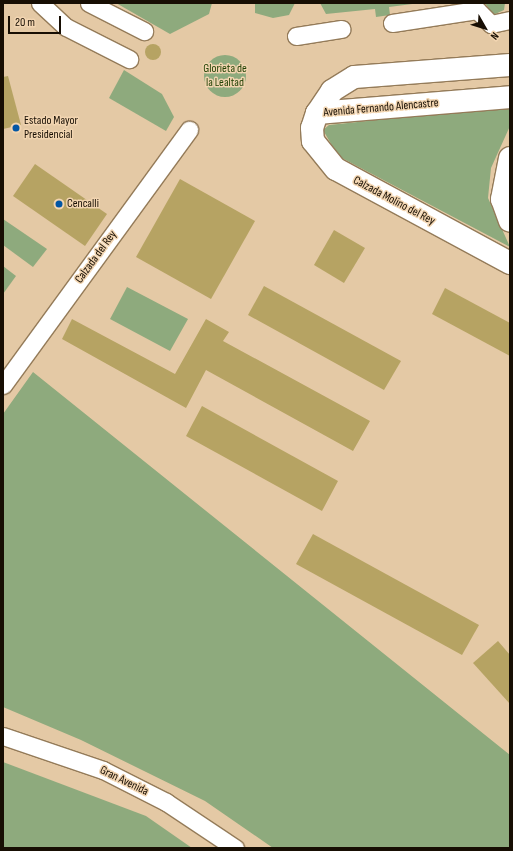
<!DOCTYPE html>
<style>
body{margin:0}
#map{position:relative;width:513px;height:851px;overflow:hidden;background:#e4c9a5;font-family:"Sofia Sans Condensed",sans-serif}
div>[style]{position:absolute}
.green>*{inset:0;background:#8eaa7d}
.round{border-radius:50%}
.building>*{inset:0;background:#b6a363}
.roads{filter:drop-shadow(1px 0 #947b59) drop-shadow(-1px 0 #947b59) drop-shadow(0 1px #947b59) drop-shadow(0 -1px #947b59)}
.street>*{height:17px;margin:-8.5px;padding:0 8.5px;transform-origin:8.5px;border-radius:8.5px;background:#fff}
.secondary>*{height:22px;margin:-11px;padding:0 11px;transform-origin:11px;border-radius:11px;background:#fff}
.dots>*{width:11px;height:11px;translate:-50% -50%;box-sizing:border-box;border:2px solid #f2d5b1;border-radius:50%}
span{translate:-50% -50%;white-space:nowrap;text-align:center;line-height:1.15;-webkit-text-stroke:3px #f2d5b1;paint-order:stroke}
.park-label{font-size:12px;color:#234306}
.street-label{font-size:12px;color:#170e03}
.poi-label{font-size:12px;color:#170e03}
.left{translate:0 -50%;text-align:left}
.frame{position:absolute;inset:0;border:4px solid #170e03;pointer-events:none}
.north{position:absolute;left:465px;top:8px;width:40px;height:40px;-webkit-text-stroke:3px #f2d5b1;paint-order:stroke;rotate:129deg;font-size:11px;font-weight:700;line-height:16px;text-align:center;color:#170e03}
.north::after{content:'';display:block;margin:auto;width:14px;height:18px;background:#170e03;clip-path:polygon(50% 0,100% 100%,50% 72%,0 100%)}
.scale{position:absolute;left:8px;top:16px;width:53px;height:18px;box-sizing:border-box;border:2px solid #170e03;border-top:0;padding-left:5px;font-size:12px;line-height:14px;white-space:nowrap;color:#170e03;-webkit-text-stroke:3px #f2d5b1;paint-order:stroke}
</style>
<div id="map">
<div class="green">
<div style="clip-path:polygon(116px 3px,212px 3px,209px 14px,170px 34px)"></div>
<div style="clip-path:polygon(255px 3px,295px 3px,289px 15px,273px 18px,255px 13px)"></div>
<div style="clip-path:polygon(320px 3px,420px 3px,389px 7px,390px 15px,376px 17px,375px 9px,326px 14px)"></div>
<div style="clip-path:polygon(485px 3px,505px 3px,504px 10px,493px 15px)"></div>
<div class="round" style="left:204px;top:55px;width:42px;height:42px"></div>
<div style="clip-path:polygon(124px 70px,162px 94px,174px 117px,166px 131px,109px 98px)"></div>
<div style="clip-path:polygon(510px 106px,510px 126px,491px 168px,488px 198px,510px 247px,338px 156px,323px 130px,329px 125px)"></div>
<div style="clip-path:polygon(3px 219px,47px 249px,33px 267px,3px 245px)"></div>
<div style="clip-path:polygon(3px 266px,16px 276px,3px 294px)"></div>
<div style="clip-path:polygon(127px 287px,188px 319px,170px 351px,110px 319px)"></div>
<div style="clip-path:polygon(33px 372px,510px 755px,510px 848px,273px 848px,205px 801px,81px 740px,3px 707px,3px 414px)"></div>
<div style="clip-path:polygon(3px 762px,146px 816px,192px 848px,3px 848px)"></div>
</div>
<div class="building">
<div class="round" style="left:145px;top:44px;width:16px;height:16px"></div>
<div style="clip-path:polygon(8px 76px,21px 125px,3px 129px,3px 77px)"></div>
<div style="clip-path:polygon(35px 164px,107px 214px,85px 246px,13px 196px)"></div>
<div style="clip-path:polygon(180px 179px,255px 221px,211px 299px,136px 257px)"></div>
<div style="clip-path:polygon(334px 230px,365px 248px,344px 283px,314px 265px)"></div>
<div style="clip-path:polygon(264px 286px,401px 361px,384px 390px,248px 315px)"></div>
<div style="clip-path:polygon(445px 288px,510px 323px,510px 356px,432px 314px)"></div>
<div style="clip-path:polygon(72px 319px,175px 374px,206px 319px,229px 332px,223px 341px,370px 421px,353px 451px,206px 370px,186px 408px,62px 339px)"></div>
<div style="clip-path:polygon(202px 406px,338px 481px,322px 511px,186px 436px)"></div>
<div style="clip-path:polygon(313px 534px,479px 625px,462px 655px,296px 564px)"></div>
<div style="clip-path:polygon(498px 641px,510px 655px,510px 704px,473px 663px)"></div>
</div>
<div class="roads">
<div class="street">
<div style="left:40px;top:3px;width:35px;rotate:43deg"></div>
<div style="left:66px;top:27px;width:71px;rotate:26.9deg"></div>
<div style="left:89px;top:3px;width:62px;rotate:27deg"></div>
<div style="left:477px;top:10px;width:20px;rotate:45deg"></div>
<div style="left:491px;top:24px;width:19px;rotate:-12deg"></div>
<div style="left:392px;top:23px;width:86px;rotate:-8.7deg"></div>
<div style="left:296px;top:36px;width:46px;rotate:-8.8deg"></div>
<div style="left:3px;top:385px;width:316px;rotate:-53.9deg"></div>
<div style="left:3px;top:736px;width:106px;rotate:18.8deg"></div>
<div style="left:103px;top:770px;width:71px;rotate:26.9deg"></div>
<div style="left:166px;top:802px;width:83px;rotate:33.7deg"></div>
</div>
<div class="secondary">
<div style="left:510px;top:65px;width:156px;rotate:175.6deg"></div>
<div style="left:354px;top:77px;width:26px;rotate:148deg"></div>
<div style="left:332px;top:91px;width:27px;rotate:124deg"></div>
<div style="left:317px;top:113px;width:16px;rotate:108deg"></div>
<div style="left:312px;top:128px;width:13px;rotate:86deg"></div>
<div style="left:313px;top:141px;width:36px;rotate:51deg"></div>
<div style="left:336px;top:169px;width:198px;rotate:28.4deg"></div>
<div style="left:317px;top:113px;width:194px;rotate:-4.7deg"></div>
<div style="left:510px;top:158px;width:42px;rotate:101deg"></div>
<div style="left:502px;top:199px;width:23px;rotate:70deg"></div>
</div>
</div>
<div class="dots">
<div style="left:16px;top:128px;background:#0256a4"></div>
<div style="left:59px;top:204px;background:#0256a4"></div>
</div>
<div class="park-label">
<span style="left:225px;top:76px">Glorieta de<br>la Lealtad</span>
</div>
<div class="street-label">
<span style="left:381px;top:108px;rotate:-5deg">Avenida Fernando Alencastre</span>
<span style="left:394px;top:201px;rotate:28deg">Calzada Molino del Rey</span>
<span style="left:96px;top:257px;rotate:-54deg">Calzada del Rey</span>
<span style="left:124px;top:781px;rotate:26deg">Gran Avenida</span>
</div>
<div class="poi-label">
<span class="left" style="left:24px;top:128px">Estado Mayor<br>Presidencial</span>
<span class="left" style="left:67px;top:204px">Cencalli</span>
</div>
<div class="frame"></div>
<div class="north">N</div>
<div class="scale">20 m</div>
</div>
